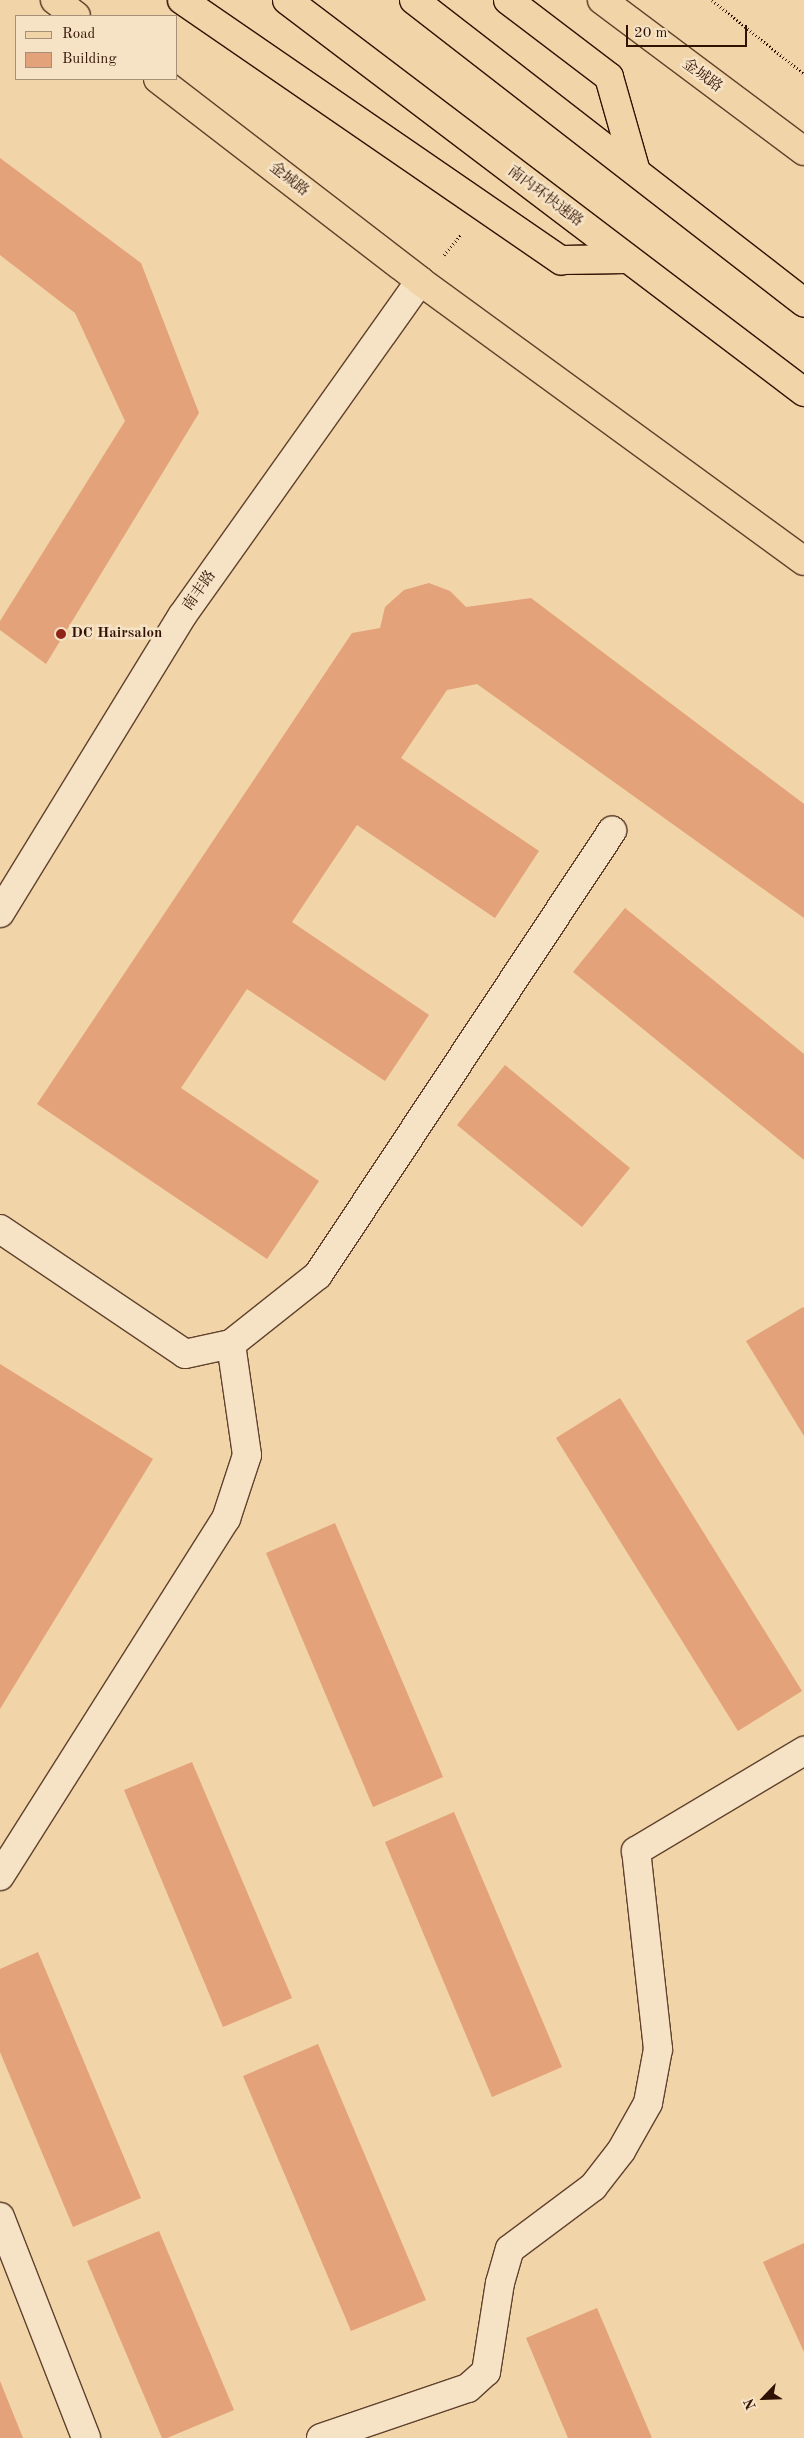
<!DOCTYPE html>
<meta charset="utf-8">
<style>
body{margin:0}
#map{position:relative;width:804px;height:2438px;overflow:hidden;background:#f1d4a7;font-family:"Old Standard TT","Noto Serif SC",serif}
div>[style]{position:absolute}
.building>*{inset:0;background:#e3a279}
.path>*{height:3px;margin-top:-1.5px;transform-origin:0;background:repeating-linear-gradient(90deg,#301204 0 1px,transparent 0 3.5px)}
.roads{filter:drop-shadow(1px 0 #60422d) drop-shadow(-1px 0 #60422d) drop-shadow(0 1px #60422d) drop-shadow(0 -1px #60422d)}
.street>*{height:28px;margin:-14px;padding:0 14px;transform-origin:14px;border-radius:14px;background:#f6e3c6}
.primary>*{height:28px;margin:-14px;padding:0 14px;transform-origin:14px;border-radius:14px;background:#f1d4a7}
.bridges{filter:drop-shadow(1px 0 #301204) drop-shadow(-1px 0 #301204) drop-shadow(0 1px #301204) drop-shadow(0 -1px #301204)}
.highway-bridge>*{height:28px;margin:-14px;padding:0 14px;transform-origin:14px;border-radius:14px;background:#f1d4a7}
.dots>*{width:14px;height:14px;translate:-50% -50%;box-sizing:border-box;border:2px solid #f6e3c6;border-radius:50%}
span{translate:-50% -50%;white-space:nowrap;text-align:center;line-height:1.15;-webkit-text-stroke:5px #f6e3c6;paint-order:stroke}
.street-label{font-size:15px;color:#301204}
.poi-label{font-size:15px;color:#301204;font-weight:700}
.left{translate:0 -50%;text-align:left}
.legend{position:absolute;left:15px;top:15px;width:162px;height:65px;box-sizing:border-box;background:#f6e3c6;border:1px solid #a78f78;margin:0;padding:6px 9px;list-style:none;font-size:15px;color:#301204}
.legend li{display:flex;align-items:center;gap:10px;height:25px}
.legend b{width:25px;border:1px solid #a78f78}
.north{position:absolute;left:739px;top:2373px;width:50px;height:50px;-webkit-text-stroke:4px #f6e3c6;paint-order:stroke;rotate:246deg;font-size:14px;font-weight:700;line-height:20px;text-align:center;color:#301204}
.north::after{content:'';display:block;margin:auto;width:18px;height:22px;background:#301204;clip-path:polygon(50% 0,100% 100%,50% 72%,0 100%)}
.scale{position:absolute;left:626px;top:25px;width:121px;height:22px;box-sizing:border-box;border:2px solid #301204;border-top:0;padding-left:6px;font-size:15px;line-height:18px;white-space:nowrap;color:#301204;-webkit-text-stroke:4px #f6e3c6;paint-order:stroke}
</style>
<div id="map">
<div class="building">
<div style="clip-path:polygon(0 158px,141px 263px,199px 413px,46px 664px,0 630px,0 621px,125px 421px,75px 313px,0 255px)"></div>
<div style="clip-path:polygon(429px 583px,450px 591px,466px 607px,531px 598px,804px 804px,804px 918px,477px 684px,447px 690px,401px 758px,539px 851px,495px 918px,357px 825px,292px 922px,429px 1015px,385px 1081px,247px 989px,181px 1088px,319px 1181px,267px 1259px,37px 1104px,352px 633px,380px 628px,385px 607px,404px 590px)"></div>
<div style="clip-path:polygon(625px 908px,804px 1054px,804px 1160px,573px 972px)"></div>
<div style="clip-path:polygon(505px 1065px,630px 1168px,582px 1227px,457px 1125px)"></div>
<div style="clip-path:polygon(803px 1307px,804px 1308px,804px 1436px,746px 1341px)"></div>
<div style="clip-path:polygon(0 1364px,153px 1459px,0 1709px)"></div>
<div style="clip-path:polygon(620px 1398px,802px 1691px,738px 1731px,556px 1438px)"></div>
<div style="clip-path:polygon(335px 1523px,443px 1777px,373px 1807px,266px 1553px)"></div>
<div style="clip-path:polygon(192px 1762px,292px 1998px,223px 2027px,124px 1790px)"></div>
<div style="clip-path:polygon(454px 1812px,562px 2067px,492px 2097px,385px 1842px)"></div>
<div style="clip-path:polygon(38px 1952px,141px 2198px,73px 2227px,0 2052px,0 1969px)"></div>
<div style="clip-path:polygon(318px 2044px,426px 2300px,351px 2331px,243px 2076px)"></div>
<div style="clip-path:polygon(159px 2231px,234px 2410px,167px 2438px,162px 2438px,87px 2261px)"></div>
<div style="clip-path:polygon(804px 2243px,804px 2352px,763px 2262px)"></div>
<div style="clip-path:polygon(597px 2308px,652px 2438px,568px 2438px,526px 2338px)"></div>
<div style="clip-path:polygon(0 2381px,23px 2438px,0 2438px)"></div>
</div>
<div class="path">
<div style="left:712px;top:0;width:118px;rotate:38.8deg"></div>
<div style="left:444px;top:255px;width:26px;rotate:-50deg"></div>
</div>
<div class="roads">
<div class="street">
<div style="left:0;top:913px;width:348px;rotate:-58.5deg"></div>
<div style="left:182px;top:616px;width:411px;rotate:-54.6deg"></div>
<div style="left:0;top:1229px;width:223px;rotate:34deg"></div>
<div style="left:185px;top:1354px;width:47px;rotate:-12.3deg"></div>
<div style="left:231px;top:1344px;width:111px;rotate:-38.4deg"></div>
<div style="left:318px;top:1275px;width:533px;rotate:-56.49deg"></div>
<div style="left:0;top:1876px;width:423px;rotate:-57.7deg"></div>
<div style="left:226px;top:1519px;width:67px;rotate:-71.8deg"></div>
<div style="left:247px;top:1455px;width:112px;rotate:-98.2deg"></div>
<div style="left:0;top:2217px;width:237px;rotate:68.7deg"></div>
<div style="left:321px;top:2438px;width:155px;rotate:-18.8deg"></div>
<div style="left:468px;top:2388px;width:24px;rotate:-42deg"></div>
<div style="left:486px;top:2372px;width:90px;rotate:-81.1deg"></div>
<div style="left:500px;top:2283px;width:35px;rotate:-74deg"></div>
<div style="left:510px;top:2249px;width:104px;rotate:-36.8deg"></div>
<div style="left:593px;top:2187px;width:46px;rotate:-52.1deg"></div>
<div style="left:621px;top:2151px;width:55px;rotate:-60.6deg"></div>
<div style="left:648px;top:2103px;width:55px;rotate:-79.5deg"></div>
<div style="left:658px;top:2049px;width:199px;rotate:-96.3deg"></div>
<div style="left:636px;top:1851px;width:196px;rotate:-30.8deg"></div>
</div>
<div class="primary">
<div style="left:55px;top:0;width:26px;rotate:37deg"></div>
<div style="left:602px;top:0;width:252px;rotate:36.8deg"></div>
<div style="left:158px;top:79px;width:331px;rotate:37.6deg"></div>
<div style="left:420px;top:281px;width:475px;rotate:36.1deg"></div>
</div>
</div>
<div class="bridges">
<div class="highway-bridge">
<div style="left:182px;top:0;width:460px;rotate:34.5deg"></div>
<div style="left:561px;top:260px;width:66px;rotate:-0.9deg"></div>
<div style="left:287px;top:0;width:649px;rotate:37.17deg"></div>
<div style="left:414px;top:0;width:494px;rotate:37.8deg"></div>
<div style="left:508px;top:0;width:127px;rotate:37.3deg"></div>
<div style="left:609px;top:77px;width:95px;rotate:74.1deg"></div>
</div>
</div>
<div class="dots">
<div style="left:61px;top:634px;background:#8f2418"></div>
</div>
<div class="street-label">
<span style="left:702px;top:76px;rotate:36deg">金城路</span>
<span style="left:289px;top:180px;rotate:38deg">金城路</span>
<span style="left:545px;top:197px;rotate:37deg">南内环快速路</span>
<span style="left:200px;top:591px;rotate:-55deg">南丰路</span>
</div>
<div class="poi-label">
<span class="left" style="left:71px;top:634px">DC Hairsalon</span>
</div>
<ul class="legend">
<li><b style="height:6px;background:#f1d4a7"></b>Road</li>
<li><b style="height:14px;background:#e3a279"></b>Building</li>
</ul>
<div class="north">N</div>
<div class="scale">20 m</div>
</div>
